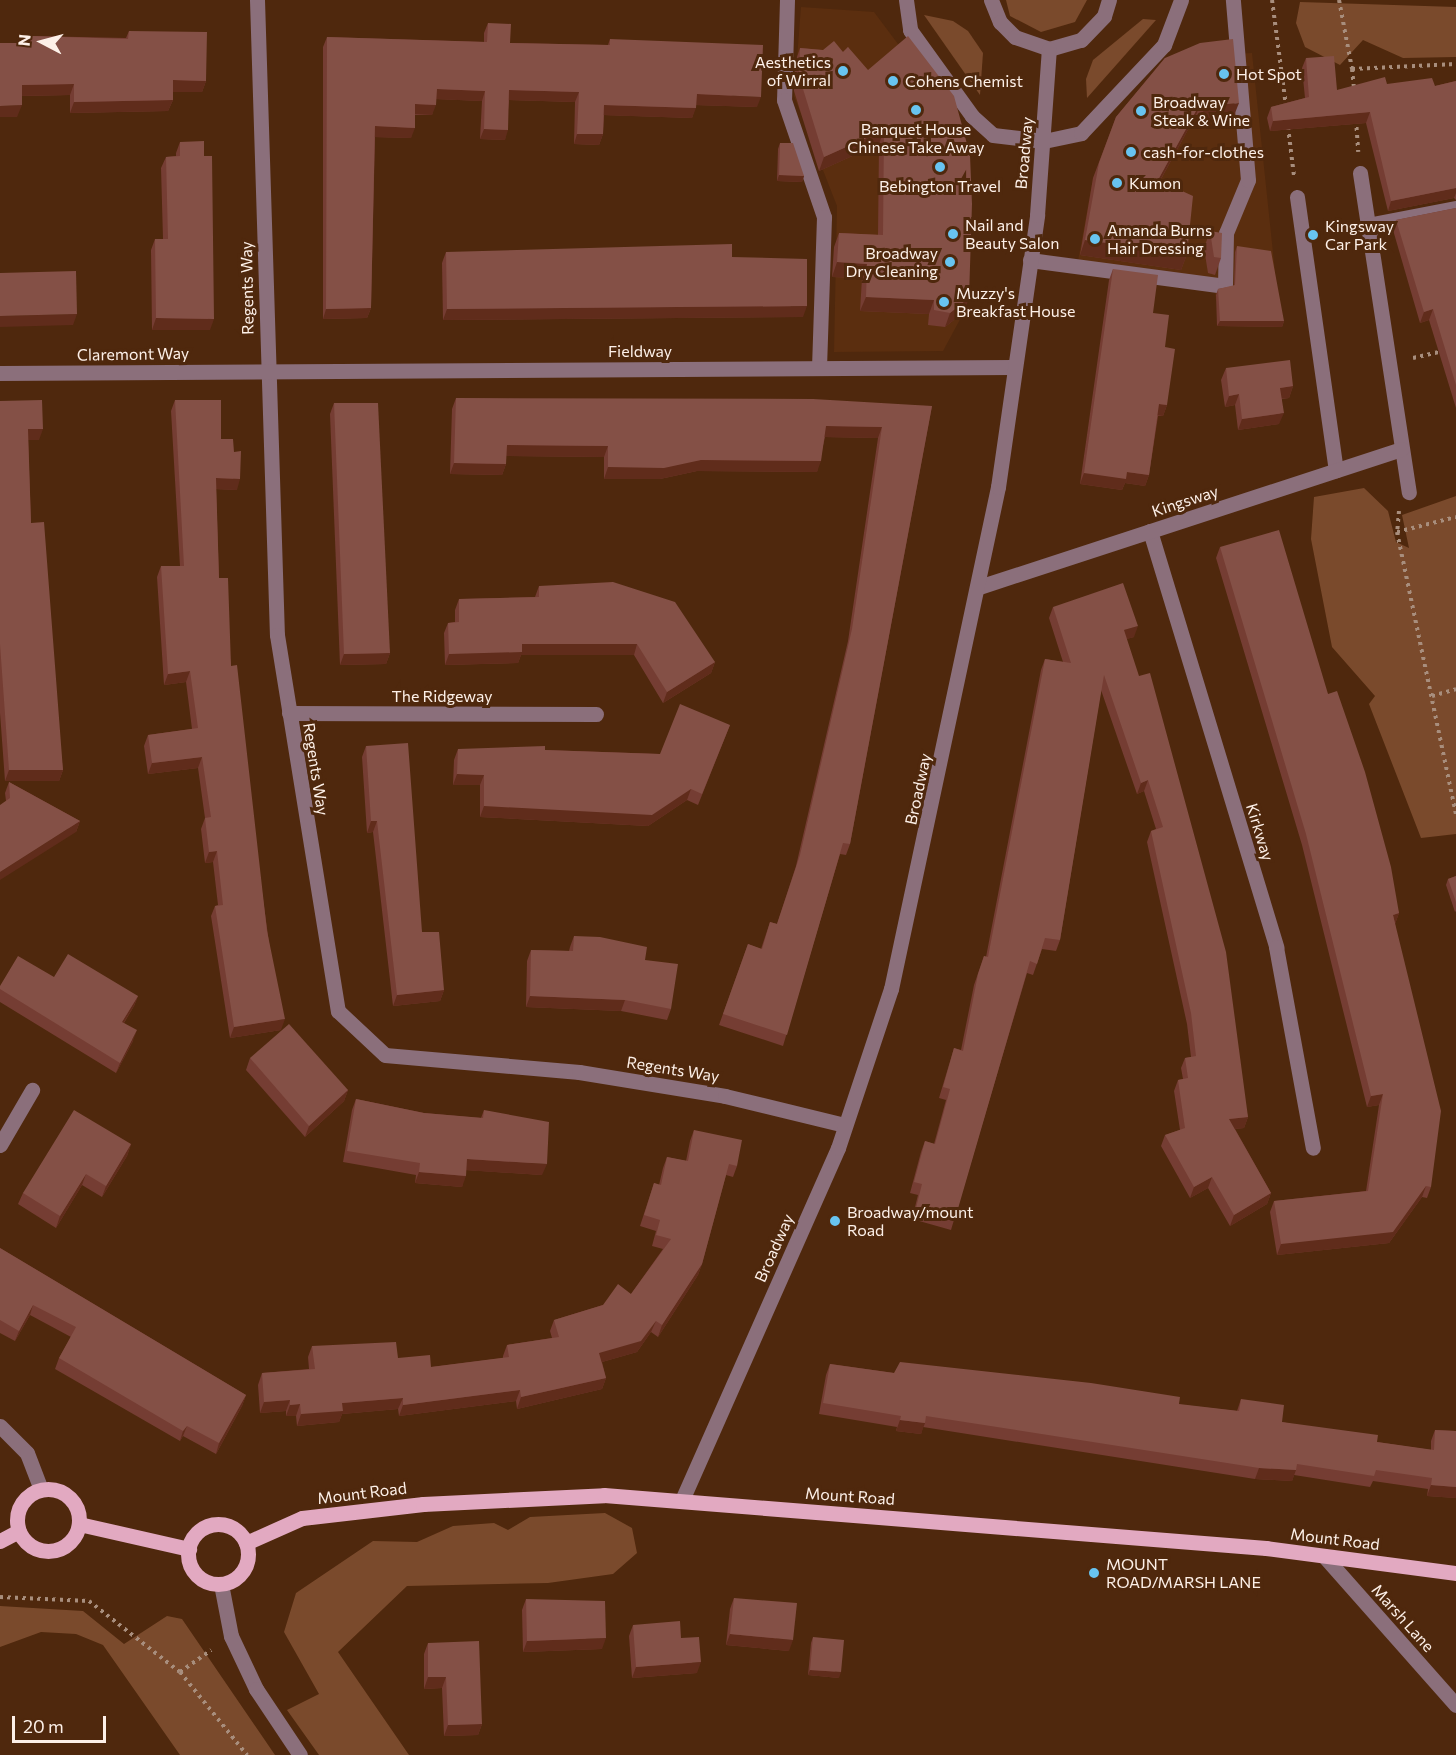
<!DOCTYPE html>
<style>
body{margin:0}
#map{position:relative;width:1456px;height:1755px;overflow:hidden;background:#4f280d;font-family:Commissioner,sans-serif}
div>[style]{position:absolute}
.built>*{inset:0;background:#5b2e0f}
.green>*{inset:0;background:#7a4a2c}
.path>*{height:4px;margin-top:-2px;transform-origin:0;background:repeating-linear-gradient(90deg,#a88e7d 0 3px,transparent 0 7.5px)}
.minor>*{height:15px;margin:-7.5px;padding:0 7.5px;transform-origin:7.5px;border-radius:7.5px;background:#8b6f7b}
.major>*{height:15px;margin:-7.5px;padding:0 7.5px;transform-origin:7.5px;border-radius:7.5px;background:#e2a9c1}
.major>.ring{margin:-7.5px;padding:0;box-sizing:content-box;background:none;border:15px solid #e2a9c1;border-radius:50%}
.wall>*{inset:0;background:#753d33}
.shaded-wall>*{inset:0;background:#602c1b}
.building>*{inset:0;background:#845046}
.dots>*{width:16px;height:16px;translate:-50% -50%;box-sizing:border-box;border:3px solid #4f280d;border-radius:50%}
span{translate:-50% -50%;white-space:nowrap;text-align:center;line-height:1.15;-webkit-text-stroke:6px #4f280d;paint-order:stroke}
.poi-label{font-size:16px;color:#fdf0e8}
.right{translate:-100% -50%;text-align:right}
.left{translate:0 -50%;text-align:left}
.street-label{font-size:16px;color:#fdf0e8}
.north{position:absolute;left:12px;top:12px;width:60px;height:60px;-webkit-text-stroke:4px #4f280d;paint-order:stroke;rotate:276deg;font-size:16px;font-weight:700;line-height:24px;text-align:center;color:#fdf0e8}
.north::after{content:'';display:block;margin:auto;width:21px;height:27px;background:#fdf0e8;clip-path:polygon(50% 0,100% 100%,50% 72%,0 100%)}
.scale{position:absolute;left:12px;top:1716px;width:94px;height:27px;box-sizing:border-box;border:3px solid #fdf0e8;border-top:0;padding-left:8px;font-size:18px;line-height:21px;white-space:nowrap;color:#fdf0e8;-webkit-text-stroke:4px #4f280d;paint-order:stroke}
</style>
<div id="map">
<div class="built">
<div style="clip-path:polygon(801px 7px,874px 12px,901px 48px,965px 283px,964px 312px,943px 351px,834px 352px,837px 206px,794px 96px)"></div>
<div style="clip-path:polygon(1252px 53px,1278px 300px,1216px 301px,1215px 290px,1076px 272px,1093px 178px,1111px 132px,1233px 54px)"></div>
</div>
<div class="green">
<div style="clip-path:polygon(1006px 0,1087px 0,1075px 22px,1041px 32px,1010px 16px)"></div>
<div style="clip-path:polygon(1300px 2px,1456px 7px,1456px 57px,1403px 58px,1363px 40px,1340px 65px,1305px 47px,1296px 23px)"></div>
<div style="clip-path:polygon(924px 15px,953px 21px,968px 31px,983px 53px,980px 95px)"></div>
<div style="clip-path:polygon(1143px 19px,1156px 20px,1087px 98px,1086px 79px,1093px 60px)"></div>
<div style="clip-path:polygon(1364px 488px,1388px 511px,1396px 542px,1409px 548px,1402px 515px,1456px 496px,1456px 834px,1421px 838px,1369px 704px,1375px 696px,1332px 647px,1311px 539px,1314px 497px)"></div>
<div style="clip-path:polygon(605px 1513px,632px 1528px,637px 1553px,613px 1574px,548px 1583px,407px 1586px,338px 1652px,409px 1755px,319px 1755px,287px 1710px,319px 1694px,284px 1632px,296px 1593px,373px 1541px,417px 1542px,453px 1526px,494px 1523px,508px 1530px,530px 1517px)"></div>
<div style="clip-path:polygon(0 1606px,83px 1611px,124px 1644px,167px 1616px,182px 1619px,275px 1755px,180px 1755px,103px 1645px,76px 1634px,41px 1632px,0 1647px)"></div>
</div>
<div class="path">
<div style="left:1272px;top:0;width:108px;rotate:82.5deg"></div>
<div style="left:1339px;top:0;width:70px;rotate:79.3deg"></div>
<div style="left:1352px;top:69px;width:104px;rotate:-2.8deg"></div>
<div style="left:1352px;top:69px;width:20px;rotate:84deg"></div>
<div style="left:1356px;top:120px;width:32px;rotate:86deg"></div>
<div style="left:1288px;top:127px;width:49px;rotate:83deg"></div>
<div style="left:1413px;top:358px;width:32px;rotate:-13deg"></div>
<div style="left:1399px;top:511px;width:21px;rotate:95deg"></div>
<div style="left:1397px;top:532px;width:289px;rotate:78.2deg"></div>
<div style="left:1397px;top:532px;width:61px;rotate:-14.3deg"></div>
<div style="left:1432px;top:696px;width:25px;rotate:-16deg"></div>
<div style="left:0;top:1597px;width:89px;rotate:2.6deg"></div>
<div style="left:89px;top:1601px;width:115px;rotate:38deg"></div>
<div style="left:180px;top:1672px;width:107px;rotate:51.1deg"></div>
<div style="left:180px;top:1672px;width:38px;rotate:-35deg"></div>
</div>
<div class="minor">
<div style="left:257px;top:0;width:635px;rotate:88.2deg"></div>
<div style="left:277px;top:635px;width:381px;rotate:80.8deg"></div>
<div style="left:338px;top:1011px;width:64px;rotate:43.1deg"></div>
<div style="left:385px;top:1055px;width:195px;rotate:5deg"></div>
<div style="left:579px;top:1072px;width:148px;rotate:9.3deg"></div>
<div style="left:725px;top:1096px;width:123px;rotate:13.6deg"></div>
<div style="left:787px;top:0;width:100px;rotate:91.7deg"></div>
<div style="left:784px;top:100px;width:124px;rotate:71.1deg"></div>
<div style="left:824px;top:217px;width:150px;rotate:91.9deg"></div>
<div style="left:906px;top:0;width:30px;rotate:82deg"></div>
<div style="left:910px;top:30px;width:106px;rotate:54.2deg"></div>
<div style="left:972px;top:116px;width:28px;rotate:42deg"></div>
<div style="left:993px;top:135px;width:51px;rotate:6.7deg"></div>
<div style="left:1044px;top:141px;width:38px;rotate:-12deg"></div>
<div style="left:1081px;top:133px;width:121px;rotate:-46.7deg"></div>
<div style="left:1164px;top:45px;width:48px;rotate:-69.3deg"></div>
<div style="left:991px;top:0;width:24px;rotate:68deg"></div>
<div style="left:1000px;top:22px;width:21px;rotate:45deg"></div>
<div style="left:1015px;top:37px;width:36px;rotate:19deg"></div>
<div style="left:1049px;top:49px;width:33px;rotate:-16deg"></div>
<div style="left:1081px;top:40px;width:33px;rotate:-46deg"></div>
<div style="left:1104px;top:16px;width:17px;rotate:-73deg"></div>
<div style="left:1360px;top:173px;width:323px;rotate:81.3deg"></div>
<div style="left:1297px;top:197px;width:276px;rotate:81.9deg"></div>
<div style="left:1367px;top:225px;width:91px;rotate:-10.8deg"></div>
<div style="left:1030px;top:260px;width:197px;rotate:7.6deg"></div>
<div style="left:1225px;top:286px;width:53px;rotate:-88.9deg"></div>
<div style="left:1226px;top:233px;width:57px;rotate:-67.5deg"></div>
<div style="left:1248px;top:180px;width:181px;rotate:-94.8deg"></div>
<div style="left:0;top:373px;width:1013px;rotate:-0.34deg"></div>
<div style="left:1150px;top:531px;width:435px;rotate:73.1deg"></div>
<div style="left:1276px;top:947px;width:204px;rotate:79.6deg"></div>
<div style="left:979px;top:587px;width:444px;rotate:-18.1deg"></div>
<div style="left:289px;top:713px;width:307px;rotate:0.2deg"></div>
<div style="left:0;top:1145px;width:64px;rotate:-59.8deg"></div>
<div style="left:0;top:1426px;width:38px;rotate:45deg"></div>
<div style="left:27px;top:1453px;width:39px;rotate:69deg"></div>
<div style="left:682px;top:1500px;width:385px;rotate:-66.1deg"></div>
<div style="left:838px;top:1148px;width:168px;rotate:-71.6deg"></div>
<div style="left:891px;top:989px;width:513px;rotate:-77.97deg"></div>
<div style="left:998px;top:487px;width:275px;rotate:-81.8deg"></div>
<div style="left:1037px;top:215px;width:166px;rotate:-85.9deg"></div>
<div style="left:1324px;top:1556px;width:199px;rotate:48.5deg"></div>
<div style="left:221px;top:1584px;width:53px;rotate:79.1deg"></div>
<div style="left:231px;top:1636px;width:59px;rotate:64.7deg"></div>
<div style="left:256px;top:1689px;width:79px;rotate:56.3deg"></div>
</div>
<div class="major">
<div class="ring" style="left:17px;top:1489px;width:47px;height:47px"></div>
<div style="left:79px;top:1524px;width:113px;rotate:12.8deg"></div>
<div class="ring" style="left:188px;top:1524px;width:45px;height:45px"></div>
<div style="left:0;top:1541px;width:21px;rotate:-28deg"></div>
<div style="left:246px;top:1543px;width:61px;rotate:-24.1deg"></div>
<div style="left:302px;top:1518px;width:122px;rotate:-6.6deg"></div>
<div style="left:423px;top:1504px;width:181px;rotate:-2.8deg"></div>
<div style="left:604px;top:1495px;width:664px;rotate:4.58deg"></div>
<div style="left:1266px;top:1548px;width:192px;rotate:7.5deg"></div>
</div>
<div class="wall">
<div style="clip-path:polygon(488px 23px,510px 43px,608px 45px,610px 39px,757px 107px,696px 105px,692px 118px,604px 115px,603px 134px,599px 145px,574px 144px,575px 102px,509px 100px,505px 140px,480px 139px,482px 101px,436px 99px,432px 115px,415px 115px,411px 138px,375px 137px,371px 308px,367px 318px,323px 319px,323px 47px,327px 37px,484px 42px,484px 33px)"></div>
<div style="clip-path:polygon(129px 31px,206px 81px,202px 92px,173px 92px,173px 100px,168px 111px,70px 113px,70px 95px,22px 96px,17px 117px,29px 43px,32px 36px,126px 38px)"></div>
<div style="clip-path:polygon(848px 47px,964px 312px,945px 327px,928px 325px,929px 314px,860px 311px,862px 278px,832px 277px,834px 247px,839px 233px,878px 235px,879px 144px,819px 171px,794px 91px,795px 63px,800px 48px,843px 52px)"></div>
<div style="clip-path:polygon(1165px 58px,1233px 118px,1200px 122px,1196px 115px,1160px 181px,1187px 254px,1181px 270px,1080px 255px,1093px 178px,1116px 117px)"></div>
<div style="clip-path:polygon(1306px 58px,1337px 90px,1387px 84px,1435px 86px,1456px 81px,1456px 200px,1454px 198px,1388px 211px,1366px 123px,1270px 131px,1267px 118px,1271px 107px,1305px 98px,1302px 68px)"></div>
<div style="clip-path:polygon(180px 142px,210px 330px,152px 330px,151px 250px,155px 239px,163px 239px,161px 168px,166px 157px,176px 156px,176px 153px)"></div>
<div style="clip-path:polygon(780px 143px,804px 176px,802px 182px,777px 181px,778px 149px)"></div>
<div style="clip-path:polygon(1456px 208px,1456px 408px,1429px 320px,1420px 323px,1393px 230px,1396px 220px)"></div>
<div style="clip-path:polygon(1210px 231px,1221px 258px,1215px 275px,1208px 273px,1204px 248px)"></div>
<div style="clip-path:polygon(1237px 246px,1284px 321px,1282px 327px,1217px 326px,1216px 295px,1218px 289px,1234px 286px,1235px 252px)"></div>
<div style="clip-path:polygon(446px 252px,732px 257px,803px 317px,443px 320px,442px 263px)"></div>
<div style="clip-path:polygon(1113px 269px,1153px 313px,1165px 347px,1167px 405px,1163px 416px,1158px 416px,1149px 475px,1145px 486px,1125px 483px,1122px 490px,1080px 484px,1109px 280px)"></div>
<div style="clip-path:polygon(1226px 368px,1293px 386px,1289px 398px,1282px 399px,1279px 424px,1238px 430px,1235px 405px,1225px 407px,1221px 380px)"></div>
<div style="clip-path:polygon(456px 398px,932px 406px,850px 844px,846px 855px,840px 854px,783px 1046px,719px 1025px,748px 944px,761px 949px,770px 922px,777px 924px,796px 866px,848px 641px,878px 438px,825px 437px,817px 472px,697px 471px,660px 479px,604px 479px,604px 457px,506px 456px,506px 464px,502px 475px,450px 474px,452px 409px)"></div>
<div style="clip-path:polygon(175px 400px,221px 439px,237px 490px,216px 489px,219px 578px,281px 1030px,230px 1038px,211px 916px,215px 906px,218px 905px,213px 862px,205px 863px,201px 829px,205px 818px,198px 768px,148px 774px,144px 746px,148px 735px,192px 729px,186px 682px,164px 685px,157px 577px,161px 566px,180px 566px,171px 411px)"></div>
<div style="clip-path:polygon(0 401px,39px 440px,28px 440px,31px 523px,63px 770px,59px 781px,5px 781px,0 713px)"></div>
<div style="clip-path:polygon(334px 403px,390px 653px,386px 664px,340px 665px,330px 414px)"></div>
<div style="clip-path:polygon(1220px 547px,1328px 694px,1399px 913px,1395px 924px,1431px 1187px,1427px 1198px,1422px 1197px,1389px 1243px,1277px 1255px,1270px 1212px,1274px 1201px,1366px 1191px,1379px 1105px,1367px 1107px,1302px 845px,1216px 558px)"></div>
<div style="clip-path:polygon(539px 586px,715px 662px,711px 673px,663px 703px,634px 655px,521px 655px,518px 663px,445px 665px,444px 633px,448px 623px,455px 622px,455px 610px,459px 599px,535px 597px)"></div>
<div style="clip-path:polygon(1053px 607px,1134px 637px,1126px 639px,1248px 1117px,1244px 1128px,1235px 1129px,1271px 1193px,1267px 1204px,1230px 1226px,1208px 1188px,1190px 1198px,1161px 1146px,1165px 1135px,1180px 1130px,1174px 1091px,1178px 1080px,1183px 1079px,1181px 1068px,1185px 1058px,1191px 1057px,1187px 1024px,1147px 842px,1151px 831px,1156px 829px,1144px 791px,1137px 794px,1101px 690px,1060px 940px,1056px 951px,1042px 949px,1033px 975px,1027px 973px,951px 1230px,912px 1219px,918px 1195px,910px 1193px,921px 1152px,925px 1141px,934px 1144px,946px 1100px,939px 1098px,954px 1048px,961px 1050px,974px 985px,984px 956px,986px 957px,1041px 670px,1045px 659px,1063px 662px,1049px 618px)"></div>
<div style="clip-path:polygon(730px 725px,698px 805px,687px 800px,648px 826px,480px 817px,480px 785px,453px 785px,454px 760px,458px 749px,545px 750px,660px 754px)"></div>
<div style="clip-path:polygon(366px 746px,422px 932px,444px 990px,440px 1001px,393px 1006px,373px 832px,367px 833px,362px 757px)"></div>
<div style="clip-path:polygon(9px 782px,80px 821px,76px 832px,6px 801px,5px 793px)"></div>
<div style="clip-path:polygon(1456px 876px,1456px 911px,1455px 912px,1446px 885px,1448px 879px)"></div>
<div style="clip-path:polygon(574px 936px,645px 960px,671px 1009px,667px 1020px,621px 1011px,526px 1007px,527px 961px,531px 950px,569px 951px,570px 947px)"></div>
<div style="clip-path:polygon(54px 977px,138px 996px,134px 1006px,124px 1023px,133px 1041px,116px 1073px,0 1002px,0 986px)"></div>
<div style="clip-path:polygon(250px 1058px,348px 1090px,344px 1101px,305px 1137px,246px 1070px)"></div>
<div style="clip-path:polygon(356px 1099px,424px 1113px,481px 1118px,484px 1110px,542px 1175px,466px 1170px,462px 1187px,415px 1183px,416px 1175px,343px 1162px,352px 1110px)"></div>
<div style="clip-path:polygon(694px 1130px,737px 1166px,733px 1177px,726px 1175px,702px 1264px,698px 1275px,658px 1337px,651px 1332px,637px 1352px,602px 1362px,606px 1378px,602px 1389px,517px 1409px,516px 1401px,399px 1416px,398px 1409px,342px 1414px,339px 1422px,297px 1426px,296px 1416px,286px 1416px,286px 1411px,260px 1413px,258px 1385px,262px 1373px,309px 1369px,308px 1357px,312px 1346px,398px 1358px,431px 1367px,503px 1358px,503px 1356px,507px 1345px,552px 1338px,550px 1331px,554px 1320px,603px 1305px,631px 1294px,663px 1249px,652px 1246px,656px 1231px,640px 1226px,654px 1183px,659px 1185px,663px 1168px,667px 1157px,686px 1161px,690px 1141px)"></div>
<div style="clip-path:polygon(131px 1144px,127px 1156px,102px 1197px,82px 1185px,56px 1228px,18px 1204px,23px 1193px)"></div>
<div style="clip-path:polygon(0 1248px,246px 1395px,242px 1406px,216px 1454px,183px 1436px,180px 1441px,55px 1369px,59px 1358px,71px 1337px,30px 1315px,15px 1341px,0 1333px)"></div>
<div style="clip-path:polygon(830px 1364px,894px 1373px,1237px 1411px,1241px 1399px,1282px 1422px,1377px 1442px,1431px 1450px,1431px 1441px,1435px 1430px,1456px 1431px,1456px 1498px,1427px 1496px,1428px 1489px,1373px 1481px,1370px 1487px,1294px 1475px,1292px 1481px,1255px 1479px,923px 1427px,921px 1434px,896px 1431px,897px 1427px,819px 1414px,826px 1375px)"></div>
<div style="clip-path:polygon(734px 1598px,789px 1651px,726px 1645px,730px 1609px)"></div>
<div style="clip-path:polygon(526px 1599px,602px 1649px,523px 1652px,522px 1610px)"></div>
<div style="clip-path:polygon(633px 1625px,681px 1638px,697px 1673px,632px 1678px,629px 1636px)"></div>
<div style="clip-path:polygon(813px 1637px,839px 1678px,808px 1675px,811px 1643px)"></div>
<div style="clip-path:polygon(428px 1643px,482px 1724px,478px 1735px,444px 1736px,442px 1688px,424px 1689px,424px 1654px)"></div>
</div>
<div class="shaded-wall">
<div style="clip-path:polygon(173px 80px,206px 81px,202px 92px,169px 92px)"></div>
<div style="clip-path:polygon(74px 84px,70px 95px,18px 96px,22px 85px)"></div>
<div style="clip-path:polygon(437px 89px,485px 91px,482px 101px,433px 99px)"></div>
<div style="clip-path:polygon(509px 90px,579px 92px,575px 102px,505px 100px)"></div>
<div style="clip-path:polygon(697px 94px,761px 97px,757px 107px,693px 105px)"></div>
<div style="clip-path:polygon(173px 100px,168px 111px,70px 113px,74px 102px)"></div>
<div style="clip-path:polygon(1202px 100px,1196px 115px,1152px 195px,1158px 180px)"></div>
<div style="clip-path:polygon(1239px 103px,1233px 118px,1200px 122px,1205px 106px)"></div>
<div style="clip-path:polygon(415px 104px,436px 105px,432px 115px,412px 114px)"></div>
<div style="clip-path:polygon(22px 105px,17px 117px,0 117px,0 106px)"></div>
<div style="clip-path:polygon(604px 105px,696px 108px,692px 118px,600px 115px)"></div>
<div style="clip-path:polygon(1370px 112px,1366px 123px,1270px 131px,1273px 121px)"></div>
<div style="clip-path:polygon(375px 126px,415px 128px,411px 138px,371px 137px)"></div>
<div style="clip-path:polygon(484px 129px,508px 130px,505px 140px,480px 139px)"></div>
<div style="clip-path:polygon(884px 130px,879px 144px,819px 171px,824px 157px)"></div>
<div style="clip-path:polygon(577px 134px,603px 134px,599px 145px,574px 144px)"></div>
<div style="clip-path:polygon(779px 175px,804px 176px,802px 182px,777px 181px)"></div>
<div style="clip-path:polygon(1456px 188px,1456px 193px,1454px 198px,1388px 211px,1391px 201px)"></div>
<div style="clip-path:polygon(1085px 240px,1187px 254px,1181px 270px,1080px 255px)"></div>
<div style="clip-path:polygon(837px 262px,867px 264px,862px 278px,832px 277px)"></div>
<div style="clip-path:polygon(866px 297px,934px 300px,929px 314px,860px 311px)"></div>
<div style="clip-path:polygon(969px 298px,964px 312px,945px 327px,950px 313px)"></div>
<div style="clip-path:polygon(807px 306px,803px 317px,443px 320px,447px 309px)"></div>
<div style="clip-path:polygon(371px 308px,367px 318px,323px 319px,326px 309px)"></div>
<div style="clip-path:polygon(1433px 309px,1429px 320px,1420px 323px,1424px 312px)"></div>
<div style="clip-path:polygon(77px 314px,73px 325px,0 327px,0 316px)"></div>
<div style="clip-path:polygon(156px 318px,214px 319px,210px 330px,152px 330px)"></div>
<div style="clip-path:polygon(1220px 321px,1284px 321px,1282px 327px,1217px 326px)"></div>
<div style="clip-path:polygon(1293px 386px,1289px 398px,1276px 399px,1280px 388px)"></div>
<div style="clip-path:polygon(1239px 394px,1235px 405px,1225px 407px,1229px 396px)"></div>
<div style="clip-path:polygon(1159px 404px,1167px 405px,1163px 416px,1155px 415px)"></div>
<div style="clip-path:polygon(1284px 413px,1279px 424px,1238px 430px,1242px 419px)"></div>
<div style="clip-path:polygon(826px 426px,882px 427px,878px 438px,822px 437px)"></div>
<div style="clip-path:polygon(28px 429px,43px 429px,39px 440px,24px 440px)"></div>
<div style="clip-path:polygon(507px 445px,608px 446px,604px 457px,503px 456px)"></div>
<div style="clip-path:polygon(701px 460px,821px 461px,817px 472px,697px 471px,660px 479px,604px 479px,608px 467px)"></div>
<div style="clip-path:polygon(454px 463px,506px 464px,502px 475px,450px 474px)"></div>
<div style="clip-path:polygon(1127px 472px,1149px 475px,1145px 486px,1125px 483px,1122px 490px,1080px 484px,1084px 473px)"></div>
<div style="clip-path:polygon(216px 478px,240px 479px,237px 490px,212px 489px)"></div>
<div style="clip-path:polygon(1138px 626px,1134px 637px,1120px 641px,1124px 630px)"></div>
<div style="clip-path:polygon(522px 644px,637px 644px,634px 655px,521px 655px,518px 663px,445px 665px,449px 654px)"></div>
<div style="clip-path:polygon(390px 653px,386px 664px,340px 665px,344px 654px)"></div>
<div style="clip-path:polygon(715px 662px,711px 673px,663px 703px,667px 692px)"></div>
<div style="clip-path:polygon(190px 671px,186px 682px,164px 685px,168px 674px)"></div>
<div style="clip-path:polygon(202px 757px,198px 768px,148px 774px,152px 763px)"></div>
<div style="clip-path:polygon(9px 770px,63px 770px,59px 781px,5px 781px)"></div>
<div style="clip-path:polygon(457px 774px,484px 775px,480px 785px,453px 785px)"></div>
<div style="clip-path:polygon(1148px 780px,1144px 791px,1137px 794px,1141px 783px)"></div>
<div style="clip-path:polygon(691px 789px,687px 800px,648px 826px,480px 817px,484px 806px)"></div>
<div style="clip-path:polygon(80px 821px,76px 832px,0 880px,0 872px)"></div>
<div style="clip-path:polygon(371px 821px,377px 821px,373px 832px,367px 833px)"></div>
<div style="clip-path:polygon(217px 851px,213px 862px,205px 863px,209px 852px)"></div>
<div style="clip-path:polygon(1399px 913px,1395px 924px,1393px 915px)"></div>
<div style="clip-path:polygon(444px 990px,440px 1001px,393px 1006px,397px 995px)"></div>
<div style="clip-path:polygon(138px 996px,134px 1006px,118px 1032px,122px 1022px)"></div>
<div style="clip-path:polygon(530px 996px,625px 1000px,621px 1011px,526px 1007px)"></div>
<div style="clip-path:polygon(285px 1019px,281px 1030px,230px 1038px,234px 1027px)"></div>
<div style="clip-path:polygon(137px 1030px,133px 1041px,116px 1073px,120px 1063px)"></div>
<div style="clip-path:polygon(348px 1090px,344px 1101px,305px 1137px,309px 1126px)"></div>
<div style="clip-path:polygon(1383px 1094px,1379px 1105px,1367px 1107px,1371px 1096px)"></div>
<div style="clip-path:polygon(1248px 1117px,1244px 1128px,1225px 1130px,1229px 1119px)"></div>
<div style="clip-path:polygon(131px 1144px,127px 1156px,102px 1197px,106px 1186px)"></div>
<div style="clip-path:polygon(467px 1159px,547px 1164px,542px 1175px,463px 1170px)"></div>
<div style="clip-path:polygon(419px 1172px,466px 1176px,462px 1187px,415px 1183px)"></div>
<div style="clip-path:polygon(86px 1174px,82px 1185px,56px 1228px,60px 1216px)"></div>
<div style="clip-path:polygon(1212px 1177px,1208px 1188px,1190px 1198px,1194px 1187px)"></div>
<div style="clip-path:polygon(1426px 1186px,1422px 1197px,1389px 1243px,1277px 1255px,1281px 1244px)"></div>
<div style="clip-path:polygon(1271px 1193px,1267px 1204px,1230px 1226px,1234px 1215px)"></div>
<div style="clip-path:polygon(702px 1264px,698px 1275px,658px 1337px,662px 1325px)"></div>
<div style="clip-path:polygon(33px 1305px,30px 1315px,15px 1341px,19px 1331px)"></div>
<div style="clip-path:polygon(656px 1321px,651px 1332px,637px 1352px,595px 1364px,599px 1353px)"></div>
<div style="clip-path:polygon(606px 1378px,602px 1389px,517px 1409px,521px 1397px)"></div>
<div style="clip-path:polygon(520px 1390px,516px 1401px,399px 1416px,403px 1405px)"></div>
<div style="clip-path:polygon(246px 1395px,242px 1406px,216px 1454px,219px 1443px)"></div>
<div style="clip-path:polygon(403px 1398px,398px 1409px,342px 1414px,339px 1422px,297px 1426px,301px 1414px,342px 1403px)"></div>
<div style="clip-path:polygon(290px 1400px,286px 1411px,260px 1413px,264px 1402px)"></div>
<div style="clip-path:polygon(300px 1404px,296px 1416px,286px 1416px,290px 1405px)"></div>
<div style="clip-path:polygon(900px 1420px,925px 1423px,921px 1434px,896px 1431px)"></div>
<div style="clip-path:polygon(187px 1426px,183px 1436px,180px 1441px,183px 1431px)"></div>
<div style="clip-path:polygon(1259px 1468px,1296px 1470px,1292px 1481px,1255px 1479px)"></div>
<div style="clip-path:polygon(1431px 1485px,1456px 1487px,1456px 1498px,1427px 1496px)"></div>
<div style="clip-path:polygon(730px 1634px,793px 1640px,789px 1651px,726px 1645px)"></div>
<div style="clip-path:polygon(606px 1638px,602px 1649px,523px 1652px,527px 1641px)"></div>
<div style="clip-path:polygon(701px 1662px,697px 1673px,632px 1678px,636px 1667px)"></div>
<div style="clip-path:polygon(810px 1670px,841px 1672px,839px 1678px,808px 1675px)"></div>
<div style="clip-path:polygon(428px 1677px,446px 1677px,442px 1688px,424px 1689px)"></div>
<div style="clip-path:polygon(482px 1724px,478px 1735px,444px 1736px,448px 1725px)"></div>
</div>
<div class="building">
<div style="clip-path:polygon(488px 23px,511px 24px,510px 43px,610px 45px,610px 39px,763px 45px,761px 97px,697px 94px,696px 108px,604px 105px,603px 134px,577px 134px,579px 92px,509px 90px,508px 130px,484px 129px,485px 91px,437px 89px,436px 105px,415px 104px,415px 128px,375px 126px,371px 308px,326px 309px,327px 37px,487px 42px)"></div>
<div style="clip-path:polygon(129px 31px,207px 32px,206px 81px,173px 80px,173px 100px,74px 102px,74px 84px,22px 85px,22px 105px,0 106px,0 43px,31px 43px,32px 36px,128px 39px)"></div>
<div style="clip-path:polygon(908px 36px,954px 96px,970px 155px,972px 204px,969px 298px,950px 313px,934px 310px,934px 300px,866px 297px,867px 264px,837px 262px,839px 233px,883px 235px,884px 130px,824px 157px,799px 76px,800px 48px,823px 50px,834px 41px,843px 52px,848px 47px,868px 70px)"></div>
<div style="clip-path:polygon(1233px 39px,1239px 103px,1205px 106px,1202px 100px,1158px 180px,1193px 196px,1187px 254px,1085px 240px,1099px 163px,1116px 117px,1165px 58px,1200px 43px)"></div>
<div style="clip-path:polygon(1334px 56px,1337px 90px,1385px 77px,1387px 84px,1432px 78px,1435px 86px,1456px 81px,1456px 188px,1391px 201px,1370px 112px,1273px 121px,1271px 107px,1309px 97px,1306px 58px)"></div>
<div style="clip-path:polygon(204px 141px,204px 156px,212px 156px,214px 319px,156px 318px,155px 239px,168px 239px,166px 157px,180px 156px,180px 142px)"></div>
<div style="clip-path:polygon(780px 143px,793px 143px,804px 176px,779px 175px)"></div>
<div style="clip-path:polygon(1456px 208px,1456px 385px,1433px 309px,1424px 312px,1396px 220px)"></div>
<div style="clip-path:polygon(1210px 231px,1222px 233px,1221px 258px,1214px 257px)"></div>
<div style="clip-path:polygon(732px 244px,732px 257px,807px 259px,807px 306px,447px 309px,446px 252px)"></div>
<div style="clip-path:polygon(1237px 246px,1271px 251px,1284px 321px,1220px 321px,1218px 289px,1235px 285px)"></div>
<div style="clip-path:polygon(1113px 269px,1158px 275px,1153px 313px,1169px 315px,1165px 347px,1175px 349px,1167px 405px,1159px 404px,1149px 475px,1127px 472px,1126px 479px,1084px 473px)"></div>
<div style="clip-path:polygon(76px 271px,77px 314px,0 316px,0 273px)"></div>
<div style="clip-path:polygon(1290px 360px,1293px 386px,1280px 388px,1284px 413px,1242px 419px,1239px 394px,1229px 396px,1226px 368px)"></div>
<div style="clip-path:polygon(456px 398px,813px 399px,932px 406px,850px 844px,843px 843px,787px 1035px,723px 1014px,748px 944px,762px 949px,770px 922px,777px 924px,800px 855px,852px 629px,882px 427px,826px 426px,821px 461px,701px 460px,664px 468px,608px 467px,608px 446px,507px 445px,506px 464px,454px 463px)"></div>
<div style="clip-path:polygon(42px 400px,43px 429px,28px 429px,31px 523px,44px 522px,63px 770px,9px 770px,0 644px,0 401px)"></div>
<div style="clip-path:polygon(175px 400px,221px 400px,221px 439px,233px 439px,234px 452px,241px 451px,240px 479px,216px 478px,219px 578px,228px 578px,231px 666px,237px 665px,267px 931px,285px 1019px,234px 1027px,215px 906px,223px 905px,217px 851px,209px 852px,205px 818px,211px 817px,202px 757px,152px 763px,148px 735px,198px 728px,190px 671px,168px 674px,161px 566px,184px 566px)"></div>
<div style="clip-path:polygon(334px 403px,378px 403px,390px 653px,344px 654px)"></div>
<div style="clip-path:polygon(1279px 530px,1328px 694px,1337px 691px,1365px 772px,1391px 867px,1399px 913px,1393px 915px,1441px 1111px,1431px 1187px,1426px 1186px,1393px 1232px,1281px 1244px,1274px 1201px,1368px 1191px,1383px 1094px,1371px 1096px,1306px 834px,1220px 547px)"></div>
<div style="clip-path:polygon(613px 582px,675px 602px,715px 662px,667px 692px,637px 644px,522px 644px,522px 652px,449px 654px,448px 623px,459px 622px,459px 599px,539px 597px,539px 586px)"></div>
<div style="clip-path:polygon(1123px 583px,1138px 626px,1124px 630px,1139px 676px,1150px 673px,1226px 952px,1248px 1117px,1229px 1119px,1271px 1193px,1234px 1215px,1212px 1177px,1194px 1187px,1165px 1135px,1185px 1128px,1178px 1080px,1188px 1078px,1185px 1058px,1196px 1056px,1191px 1013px,1151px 831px,1163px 827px,1148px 780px,1141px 783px,1104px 675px,1060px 940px,1045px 938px,1037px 964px,1030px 961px,955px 1219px,916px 1208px,922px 1184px,914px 1182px,925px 1141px,935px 1144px,950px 1089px,943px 1087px,954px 1048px,963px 1051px,978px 974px,984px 956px,988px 957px,1045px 659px,1071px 663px,1053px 607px)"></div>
<div style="clip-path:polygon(680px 704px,730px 725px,702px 794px,691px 789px,652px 815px,484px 806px,484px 775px,457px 774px,458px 749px,545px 746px,545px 750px,660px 754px)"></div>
<div style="clip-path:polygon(408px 743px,422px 932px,439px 932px,444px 990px,397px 995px,377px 821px,371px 821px,366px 746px)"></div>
<div style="clip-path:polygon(9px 782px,80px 821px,0 872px,0 805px,10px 798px)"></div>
<div style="clip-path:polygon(1456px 876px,1456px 902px,1448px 879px)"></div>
<div style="clip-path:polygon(574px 936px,600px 937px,647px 947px,645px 960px,678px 964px,671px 1009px,625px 1000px,530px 996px,531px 950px,573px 951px)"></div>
<div style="clip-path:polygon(68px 954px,138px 996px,122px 1022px,137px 1030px,120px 1063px,0 989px,0 986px,18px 956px,54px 977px)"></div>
<div style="clip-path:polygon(289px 1024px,348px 1090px,309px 1126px,250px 1058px)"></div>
<div style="clip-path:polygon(356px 1099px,424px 1113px,483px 1118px,484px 1110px,549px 1122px,547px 1164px,467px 1159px,466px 1176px,419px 1172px,420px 1163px,347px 1151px)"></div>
<div style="clip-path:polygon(74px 1110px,131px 1144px,106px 1186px,86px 1174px,60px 1216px,23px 1193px)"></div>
<div style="clip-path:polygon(694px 1130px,742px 1140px,737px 1166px,729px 1164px,702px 1264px,662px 1325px,656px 1321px,641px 1341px,599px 1353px,606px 1378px,521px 1397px,520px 1390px,403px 1405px,403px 1398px,342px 1403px,343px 1411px,301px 1414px,300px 1404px,290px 1405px,290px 1400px,264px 1402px,262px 1373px,315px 1369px,312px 1346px,396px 1342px,398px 1358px,430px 1355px,431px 1367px,509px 1357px,507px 1345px,559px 1337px,554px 1320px,603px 1305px,618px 1284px,631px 1294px,671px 1239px,656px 1235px,660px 1220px,644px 1215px,654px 1183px,661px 1185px,667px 1157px,688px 1161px)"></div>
<div style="clip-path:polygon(0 1248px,246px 1395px,219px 1443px,187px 1426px,183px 1431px,59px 1358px,76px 1327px,33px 1305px,19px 1331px,0 1320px)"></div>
<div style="clip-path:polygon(900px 1362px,1091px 1383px,1180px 1397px,1179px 1404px,1239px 1411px,1241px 1399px,1284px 1405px,1282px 1422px,1378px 1435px,1377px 1442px,1434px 1450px,1435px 1430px,1456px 1431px,1456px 1487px,1431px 1485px,1432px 1478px,1376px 1470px,1374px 1476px,1297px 1464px,1296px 1470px,1259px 1468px,926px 1416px,925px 1423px,900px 1420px,901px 1416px,823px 1403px,830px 1364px,894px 1373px)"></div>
<div style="clip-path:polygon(734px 1598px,797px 1603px,793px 1640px,730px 1634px)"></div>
<div style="clip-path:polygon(526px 1599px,605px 1601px,606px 1638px,527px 1641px)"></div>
<div style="clip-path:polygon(680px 1621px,681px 1638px,699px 1637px,701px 1662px,636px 1667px,633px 1625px)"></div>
<div style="clip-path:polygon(813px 1637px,844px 1640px,841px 1672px,810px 1670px)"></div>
<div style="clip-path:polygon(479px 1641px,482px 1724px,448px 1725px,446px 1677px,428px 1677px,428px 1643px)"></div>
</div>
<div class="dots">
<div style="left:843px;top:71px;background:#68c4f0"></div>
<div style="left:1224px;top:74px;background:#68c4f0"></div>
<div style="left:893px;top:81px;background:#68c4f0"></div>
<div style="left:916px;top:110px;background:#68c4f0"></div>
<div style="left:1141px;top:111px;background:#68c4f0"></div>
<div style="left:1131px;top:152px;background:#68c4f0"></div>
<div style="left:940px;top:167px;background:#68c4f0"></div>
<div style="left:1117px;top:183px;background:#68c4f0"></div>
<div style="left:953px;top:234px;background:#68c4f0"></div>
<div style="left:1313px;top:235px;background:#68c4f0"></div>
<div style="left:1095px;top:239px;background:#68c4f0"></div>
<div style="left:950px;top:262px;background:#68c4f0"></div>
<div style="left:944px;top:302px;background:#68c4f0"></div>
<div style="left:835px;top:1221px;background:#68c4f0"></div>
<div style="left:1094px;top:1573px;background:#68c4f0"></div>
</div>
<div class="poi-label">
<span class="right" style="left:831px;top:71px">Aesthetics<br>of Wirral</span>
<span class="left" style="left:1236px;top:74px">Hot Spot</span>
<span class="left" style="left:905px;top:81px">Cohens Chemist</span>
<span class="left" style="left:1153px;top:111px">Broadway<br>Steak &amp; Wine</span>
<span style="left:916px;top:138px">Banquet House<br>Chinese Take Away</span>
<span class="left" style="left:1143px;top:152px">cash-for-clothes</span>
<span class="left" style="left:1129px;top:183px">Kumon</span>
<span style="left:940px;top:186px">Bebington Travel</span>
<span class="left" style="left:965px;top:234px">Nail and<br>Beauty Salon</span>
<span class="left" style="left:1325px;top:235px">Kingsway<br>Car Park</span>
<span class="left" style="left:1107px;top:239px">Amanda Burns<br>Hair Dressing</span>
<span class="right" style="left:938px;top:262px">Broadway<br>Dry Cleaning</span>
<span class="left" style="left:956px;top:302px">Muzzy's<br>Breakfast House</span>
<span class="left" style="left:847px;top:1221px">Broadway/mount<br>Road</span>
<span class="left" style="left:1106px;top:1573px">MOUNT<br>ROAD/MARSH LANE</span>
</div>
<div class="street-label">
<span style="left:1024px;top:153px;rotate:-85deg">Broadway</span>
<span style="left:247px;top:288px;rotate:-91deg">Regents Way</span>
<span style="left:640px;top:351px">Fieldway</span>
<span style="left:133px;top:354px;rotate:-1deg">Claremont Way</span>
<span style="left:1185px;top:501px;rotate:-18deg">Kingsway</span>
<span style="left:442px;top:696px">The Ridgeway</span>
<span style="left:316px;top:769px;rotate:81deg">Regents Way</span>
<span style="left:918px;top:789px;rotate:-78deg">Broadway</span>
<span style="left:1260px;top:832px;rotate:73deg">Kirkway</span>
<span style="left:673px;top:1069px;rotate:9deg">Regents Way</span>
<span style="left:774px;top:1248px;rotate:-66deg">Broadway</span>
<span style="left:362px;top:1493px;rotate:-7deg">Mount Road</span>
<span style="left:850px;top:1496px;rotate:4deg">Mount Road</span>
<span style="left:1335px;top:1539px;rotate:7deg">Mount Road</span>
<span style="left:1403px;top:1618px;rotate:48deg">Marsh Lane</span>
</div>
<div class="north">N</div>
<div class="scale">20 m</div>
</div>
